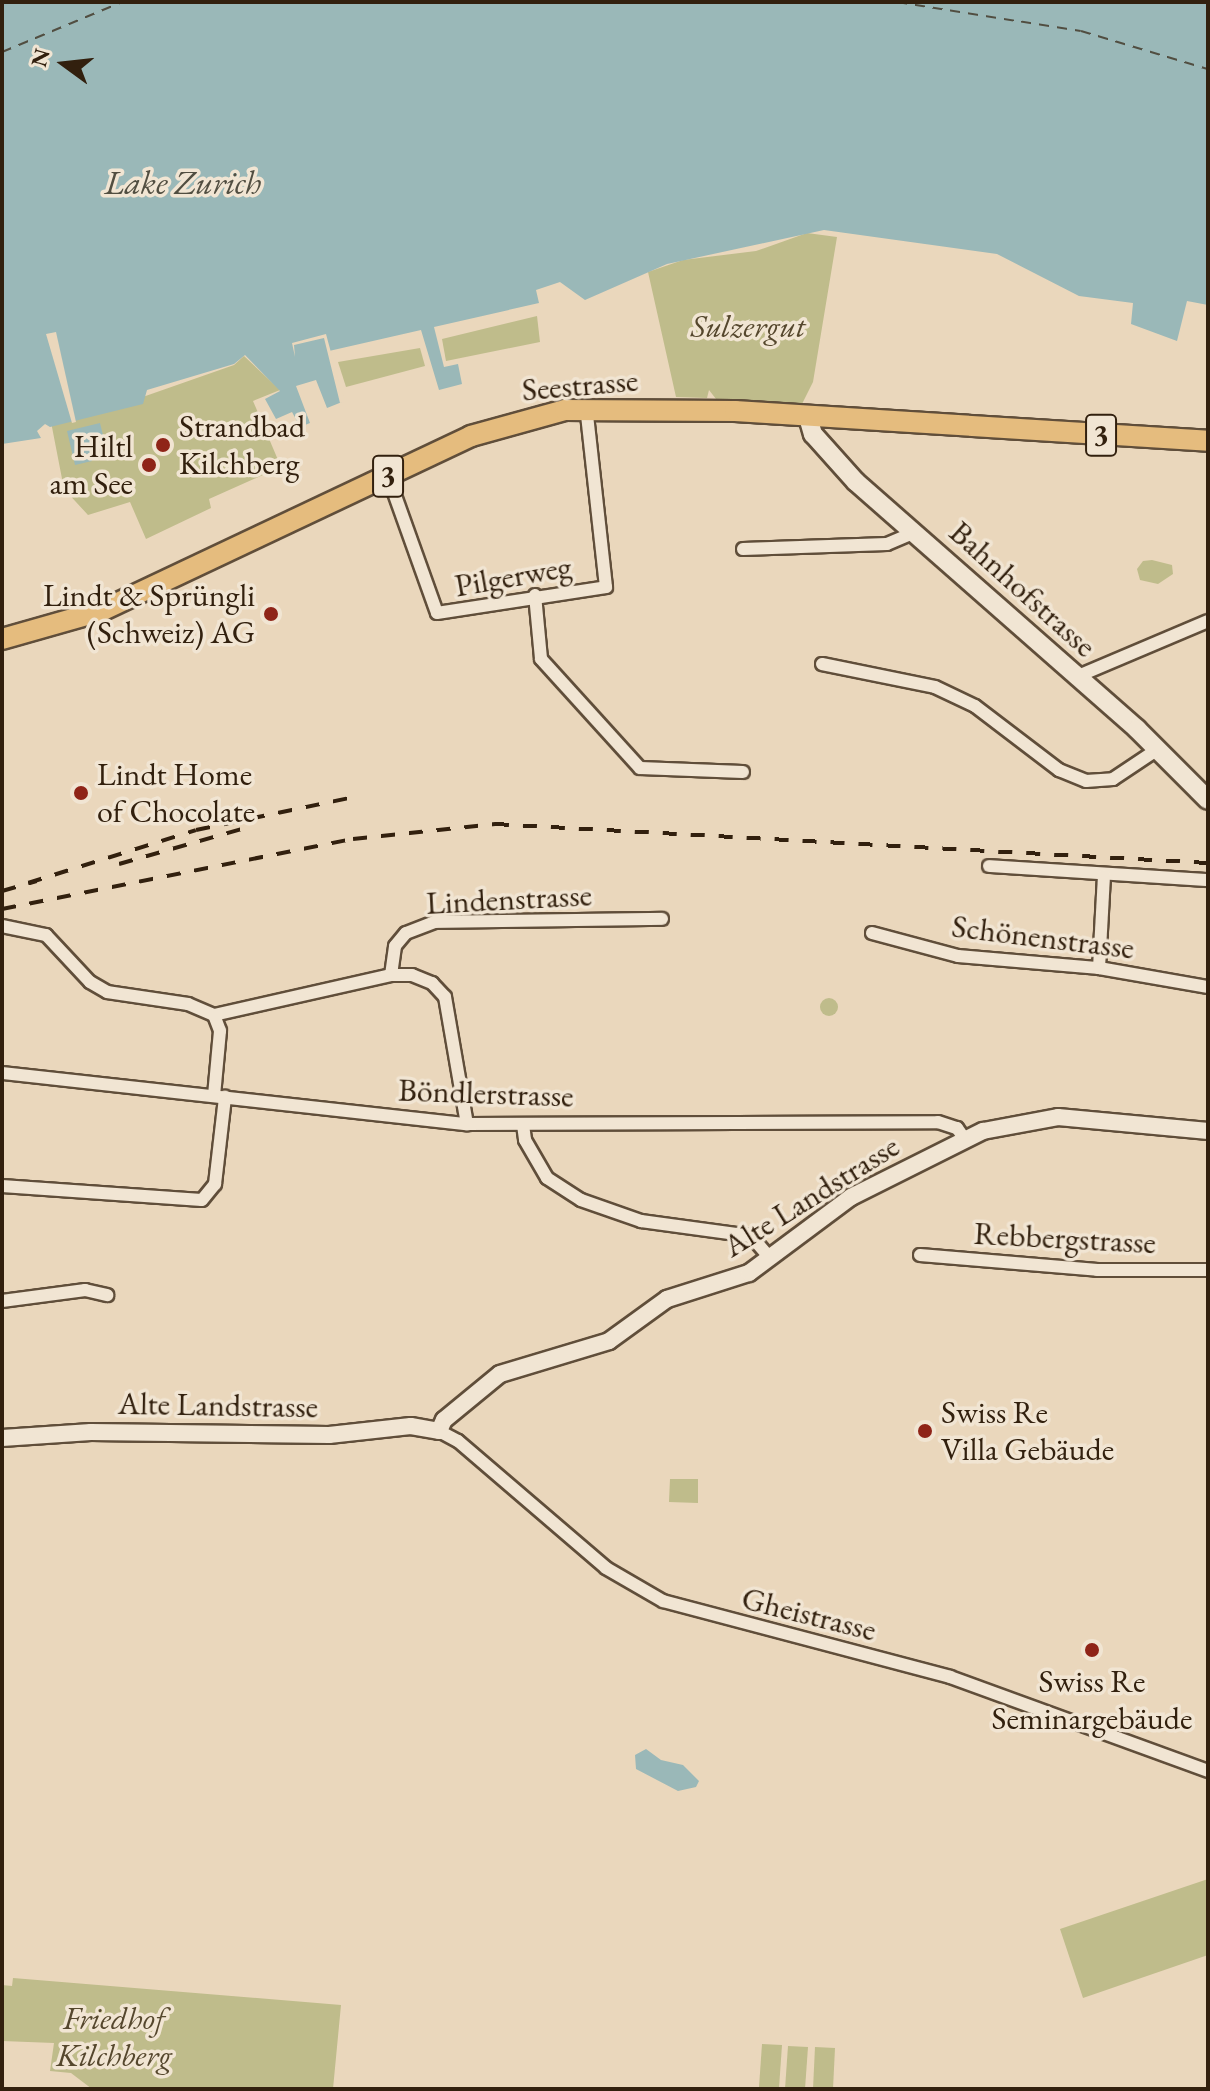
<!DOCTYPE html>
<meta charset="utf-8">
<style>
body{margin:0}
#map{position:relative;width:1210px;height:2091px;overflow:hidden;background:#ead7bc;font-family:"EB Garamond",serif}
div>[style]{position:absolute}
.green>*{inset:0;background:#bfbc8b}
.round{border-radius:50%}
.water>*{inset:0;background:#9ab8b8}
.pier>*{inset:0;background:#ead7bc}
.ferry>*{height:2px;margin-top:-1px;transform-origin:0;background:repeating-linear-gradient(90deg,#514e41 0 10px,transparent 0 18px)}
.roads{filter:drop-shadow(2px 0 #604e3a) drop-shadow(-2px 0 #604e3a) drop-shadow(0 2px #604e3a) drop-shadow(0 -2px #604e3a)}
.minor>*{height:12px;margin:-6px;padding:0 6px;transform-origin:6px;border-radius:6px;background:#f1e5d3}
.tertiary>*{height:16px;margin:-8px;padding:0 8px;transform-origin:8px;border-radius:8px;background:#f1e5d3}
.secondary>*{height:18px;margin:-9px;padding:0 9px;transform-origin:9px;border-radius:9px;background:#f1e5d3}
.primary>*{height:20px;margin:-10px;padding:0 10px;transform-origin:10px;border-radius:10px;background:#e5bc7e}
.rail>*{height:4px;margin-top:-2px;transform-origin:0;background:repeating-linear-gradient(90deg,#32200e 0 14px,transparent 0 28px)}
.dots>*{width:22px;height:22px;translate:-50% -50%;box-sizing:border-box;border:4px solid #f1e5d3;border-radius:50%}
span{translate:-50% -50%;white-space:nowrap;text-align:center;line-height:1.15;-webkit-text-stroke:7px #f1e5d3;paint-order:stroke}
.shield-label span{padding:2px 6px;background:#f1e5d3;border:2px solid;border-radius:6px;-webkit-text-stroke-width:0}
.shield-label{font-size:30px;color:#32200e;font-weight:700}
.park-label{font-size:32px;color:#55472d;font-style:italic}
.street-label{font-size:32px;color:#32200e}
.poi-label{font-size:32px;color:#32200e}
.left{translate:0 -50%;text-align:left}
.right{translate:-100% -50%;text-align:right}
.water-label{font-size:34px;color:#514e41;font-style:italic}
.frame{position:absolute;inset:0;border:4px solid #32200e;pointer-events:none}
.north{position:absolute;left:24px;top:24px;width:80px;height:80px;-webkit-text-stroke:6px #f1e5d3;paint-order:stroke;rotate:285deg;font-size:22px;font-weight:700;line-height:32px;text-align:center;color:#32200e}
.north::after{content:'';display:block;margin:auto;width:28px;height:36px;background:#32200e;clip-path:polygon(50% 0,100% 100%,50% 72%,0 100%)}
</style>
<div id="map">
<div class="green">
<div style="clip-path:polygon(807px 233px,837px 237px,813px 382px,802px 404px,716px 399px,709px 390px,707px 398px,676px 397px,648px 272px,683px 260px,756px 251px)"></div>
<div style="clip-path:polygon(537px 316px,540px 342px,446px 361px,442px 339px)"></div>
<div style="clip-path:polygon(420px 348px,425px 366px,346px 387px,338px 362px)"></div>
<div style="clip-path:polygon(244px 356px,280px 390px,253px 401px,281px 467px,209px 499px,211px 508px,146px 539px,130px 502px,88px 515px,64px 489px,51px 422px,137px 399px,234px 365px)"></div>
<div style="clip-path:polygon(1152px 560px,1172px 565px,1173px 574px,1158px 584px,1140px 580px,1137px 569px,1143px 561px)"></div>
<div class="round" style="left:820px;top:998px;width:18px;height:18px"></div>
<div style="clip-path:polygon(670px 1479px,698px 1479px,698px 1503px,669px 1502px)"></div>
<div style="clip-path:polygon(1208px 1879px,1208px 1955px,1083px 1998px,1060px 1929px)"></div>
<div style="clip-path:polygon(13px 1978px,341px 2005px,333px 2089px,92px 2089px,71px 2073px,50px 2071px,54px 2043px,2px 2041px,2px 1985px,12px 1986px)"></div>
<div style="clip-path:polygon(762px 2044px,782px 2045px,779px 2088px,759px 2087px)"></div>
<div style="clip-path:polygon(788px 2046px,808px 2047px,805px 2089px,785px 2089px)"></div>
<div style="clip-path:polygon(815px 2047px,835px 2048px,833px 2089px,813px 2089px)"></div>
</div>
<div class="water">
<div style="clip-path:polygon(2px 2px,1208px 2px,1208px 305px,1187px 301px,1177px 341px,1131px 324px,1133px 303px,1079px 296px,997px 254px,824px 230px,667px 264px,585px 300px,560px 282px,536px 290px,539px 303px,434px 327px,444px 367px,458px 364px,462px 384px,439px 390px,421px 330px,329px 351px,342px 402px,327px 408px,316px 380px,296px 386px,310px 423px,300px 427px,292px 412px,276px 419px,265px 399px,280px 391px,245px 355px,234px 364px,147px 390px,143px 404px,50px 427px,45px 424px,37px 431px,41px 438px,2px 444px)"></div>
<div style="clip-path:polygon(100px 423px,105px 443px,89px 447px,92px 461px,75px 465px,67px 431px)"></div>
<div style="clip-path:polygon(646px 1749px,661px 1760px,683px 1765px,699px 1781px,696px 1787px,678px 1791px,636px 1769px,635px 1755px)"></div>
</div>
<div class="pier">
<div style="clip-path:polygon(56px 332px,76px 422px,72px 423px,46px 334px)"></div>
<div style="clip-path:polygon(326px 334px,340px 386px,346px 402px,340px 403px,324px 338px,294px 345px,295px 357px,292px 343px)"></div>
</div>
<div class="ferry">
<div style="left:897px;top:2px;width:186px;rotate:9deg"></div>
<div style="left:1081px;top:31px;width:133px;rotate:16.7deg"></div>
<div style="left:2px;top:52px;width:130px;rotate:-22.6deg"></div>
</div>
<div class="roads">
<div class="minor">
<div style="left:388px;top:476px;width:145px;rotate:70.3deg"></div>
<div style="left:437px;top:613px;width:171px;rotate:-8.7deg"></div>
<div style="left:606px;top:587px;width:181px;rotate:-96.3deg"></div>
<div style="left:743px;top:549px;width:144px;rotate:-2deg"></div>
<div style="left:887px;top:544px;width:30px;rotate:-23deg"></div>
<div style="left:535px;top:595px;width:64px;rotate:84.6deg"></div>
<div style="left:541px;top:659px;width:147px;rotate:47.8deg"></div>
<div style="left:640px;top:768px;width:103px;rotate:2.2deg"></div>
<div style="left:822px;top:664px;width:115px;rotate:11.5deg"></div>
<div style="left:935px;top:687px;width:44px;rotate:25.4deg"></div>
<div style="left:975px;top:706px;width:106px;rotate:37.3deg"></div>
<div style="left:1059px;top:770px;width:29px;rotate:22deg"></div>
<div style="left:1086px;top:781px;width:27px;rotate:-4deg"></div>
<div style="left:1113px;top:779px;width:54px;rotate:-33.7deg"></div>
<div style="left:1076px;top:677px;width:143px;rotate:-23deg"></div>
<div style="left:989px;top:866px;width:219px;rotate:3.7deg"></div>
<div style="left:2px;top:926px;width:45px;rotate:11.6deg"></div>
<div style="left:46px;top:935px;width:64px;rotate:46.9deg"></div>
<div style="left:90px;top:982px;width:20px;rotate:30deg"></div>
<div style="left:107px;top:992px;width:82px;rotate:8.4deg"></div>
<div style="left:188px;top:1004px;width:28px;rotate:23deg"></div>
<div style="left:214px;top:1015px;width:17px;rotate:69deg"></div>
<div style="left:220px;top:1031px;width:65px;rotate:95.3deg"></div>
<div style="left:872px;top:933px;width:89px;rotate:15deg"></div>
<div style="left:958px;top:956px;width:142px;rotate:4.9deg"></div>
<div style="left:1099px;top:968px;width:111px;rotate:9.9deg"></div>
<div style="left:1099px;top:968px;width:93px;rotate:-86.9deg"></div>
<div style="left:391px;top:975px;width:29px;rotate:-82deg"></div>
<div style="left:395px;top:946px;width:17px;rotate:-50deg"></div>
<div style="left:406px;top:933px;width:31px;rotate:-21deg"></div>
<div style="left:435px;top:922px;width:227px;rotate:-0.8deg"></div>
<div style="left:214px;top:1015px;width:181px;rotate:-12.7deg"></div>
<div style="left:391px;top:975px;width:21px"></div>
<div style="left:412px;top:975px;width:22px;rotate:22deg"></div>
<div style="left:432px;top:983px;width:19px;rotate:47deg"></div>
<div style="left:445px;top:997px;width:129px;rotate:80.2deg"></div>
<div style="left:2px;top:1073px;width:468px;rotate:6.3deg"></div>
<div style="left:467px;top:1124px;width:471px;rotate:-0.2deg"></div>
<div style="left:938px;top:1122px;width:20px;rotate:18deg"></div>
<div style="left:957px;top:1128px;width:12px;rotate:55deg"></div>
<div style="left:523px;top:1125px;width:15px;rotate:82deg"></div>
<div style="left:525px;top:1140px;width:44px;rotate:59.9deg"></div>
<div style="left:547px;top:1178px;width:40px;rotate:32.9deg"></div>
<div style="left:581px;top:1200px;width:64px;rotate:19.3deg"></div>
<div style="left:641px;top:1221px;width:111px;rotate:7.8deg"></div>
<div style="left:751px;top:1236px;width:29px;rotate:49deg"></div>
<div style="left:2px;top:1186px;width:200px;rotate:4deg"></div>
<div style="left:202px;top:1200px;width:21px;rotate:-51deg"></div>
<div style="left:215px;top:1184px;width:88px;rotate:-83.4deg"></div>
<div style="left:920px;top:1255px;width:178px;rotate:4.8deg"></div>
<div style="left:1097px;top:1270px;width:111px"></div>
<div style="left:2px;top:1301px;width:84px;rotate:-7.5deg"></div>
<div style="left:85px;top:1290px;width:23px;rotate:13deg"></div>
<div style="left:439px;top:1431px;width:21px;rotate:28deg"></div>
<div style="left:458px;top:1441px;width:195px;rotate:40.6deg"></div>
<div style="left:606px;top:1568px;width:66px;rotate:30.1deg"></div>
<div style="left:663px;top:1601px;width:297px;rotate:14.8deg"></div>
<div style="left:950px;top:1677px;width:275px;rotate:20deg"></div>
</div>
<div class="tertiary">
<div style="left:2px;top:1438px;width:89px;rotate:-3.9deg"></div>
<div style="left:91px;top:1432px;width:238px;rotate:0.7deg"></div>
<div style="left:329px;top:1435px;width:82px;rotate:-6.3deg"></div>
<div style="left:411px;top:1426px;width:28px;rotate:10deg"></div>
<div style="left:439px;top:1431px;width:12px;rotate:-66deg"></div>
<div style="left:444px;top:1420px;width:72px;rotate:-39.4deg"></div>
<div style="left:500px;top:1374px;width:114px;rotate:-16.8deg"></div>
<div style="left:609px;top:1341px;width:72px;rotate:-35.9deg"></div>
<div style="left:667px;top:1299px;width:86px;rotate:-17.6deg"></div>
<div style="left:749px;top:1273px;width:127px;rotate:-36.7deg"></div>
<div style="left:851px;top:1197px;width:148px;rotate:-26.6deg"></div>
<div style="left:983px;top:1131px;width:76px;rotate:-10.6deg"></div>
<div style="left:1058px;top:1117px;width:151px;rotate:5.3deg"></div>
</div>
<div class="secondary">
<div style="left:808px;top:417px;width:18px;rotate:74deg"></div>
<div style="left:813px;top:434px;width:64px;rotate:48.1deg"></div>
<div style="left:856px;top:482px;width:374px;rotate:41.3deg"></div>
<div style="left:1137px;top:729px;width:100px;rotate:45deg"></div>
</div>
<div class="primary">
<div style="left:2px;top:639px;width:103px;rotate:-15.8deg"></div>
<div style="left:101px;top:611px;width:409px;rotate:-25.3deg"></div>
<div style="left:471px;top:436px;width:98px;rotate:-15.5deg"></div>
<div style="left:565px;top:410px;width:170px;rotate:0.3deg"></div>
<div style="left:735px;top:411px;width:474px;rotate:3.6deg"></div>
</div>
</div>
<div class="rail">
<div style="left:119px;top:864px;width:128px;rotate:-15.9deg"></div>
<div style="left:28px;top:883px;width:176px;rotate:-17.5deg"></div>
<div style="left:196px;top:830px;width:156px;rotate:-11.8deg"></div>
<div style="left:2px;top:891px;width:36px;rotate:-16deg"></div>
<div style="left:2px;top:909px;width:358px;rotate:-11.3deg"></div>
<div style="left:353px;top:839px;width:143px;rotate:-6deg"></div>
<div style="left:495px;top:824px;width:714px;rotate:3.13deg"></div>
</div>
<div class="dots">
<div style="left:163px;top:445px;background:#8f2418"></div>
<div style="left:149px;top:465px;background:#8f2418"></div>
<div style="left:271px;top:614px;background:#8f2418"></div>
<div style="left:81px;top:793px;background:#8f2418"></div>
<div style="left:925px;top:1431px;background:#8f2418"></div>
<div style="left:1092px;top:1650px;background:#8f2418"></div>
</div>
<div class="shield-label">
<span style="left:1101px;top:435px">3</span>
<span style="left:388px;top:476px">3</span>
</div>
<div class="park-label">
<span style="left:748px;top:326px">Sulzergut</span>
<span style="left:114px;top:2037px">Friedhof<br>Kilchberg</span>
</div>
<div class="street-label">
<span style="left:580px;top:385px;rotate:-5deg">Seestrasse</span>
<span style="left:513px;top:576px;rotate:-10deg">Pilgerweg</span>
<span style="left:1023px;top:589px;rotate:42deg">Bahnhofstrasse</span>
<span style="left:509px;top:899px;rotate:-3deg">Lindenstrasse</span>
<span style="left:1043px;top:937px;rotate:7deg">Schönenstrasse</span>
<span style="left:486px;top:1093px;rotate:2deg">Böndlerstrasse</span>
<span style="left:811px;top:1196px;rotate:-32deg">Alte Landstrasse</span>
<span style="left:1065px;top:1238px;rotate:3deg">Rebbergstrasse</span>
<span style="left:218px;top:1405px;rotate:1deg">Alte Landstrasse</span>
<span style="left:809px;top:1614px;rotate:14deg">Gheistrasse</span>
</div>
<div class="poi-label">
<span class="left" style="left:179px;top:445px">Strandbad<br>Kilchberg</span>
<span class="right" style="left:133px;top:465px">Hiltl<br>am See</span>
<span class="right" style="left:255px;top:614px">Lindt &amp; Sprüngli<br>(Schweiz) AG</span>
<span class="left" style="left:97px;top:793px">Lindt Home<br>of Chocolate</span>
<span class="left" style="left:941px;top:1431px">Swiss Re<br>Villa Gebäude</span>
<span style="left:1092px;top:1700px">Swiss Re<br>Seminargebäude</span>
</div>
<div class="water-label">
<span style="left:183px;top:183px">Lake Zurich</span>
</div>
<div class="frame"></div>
<div class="north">N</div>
</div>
